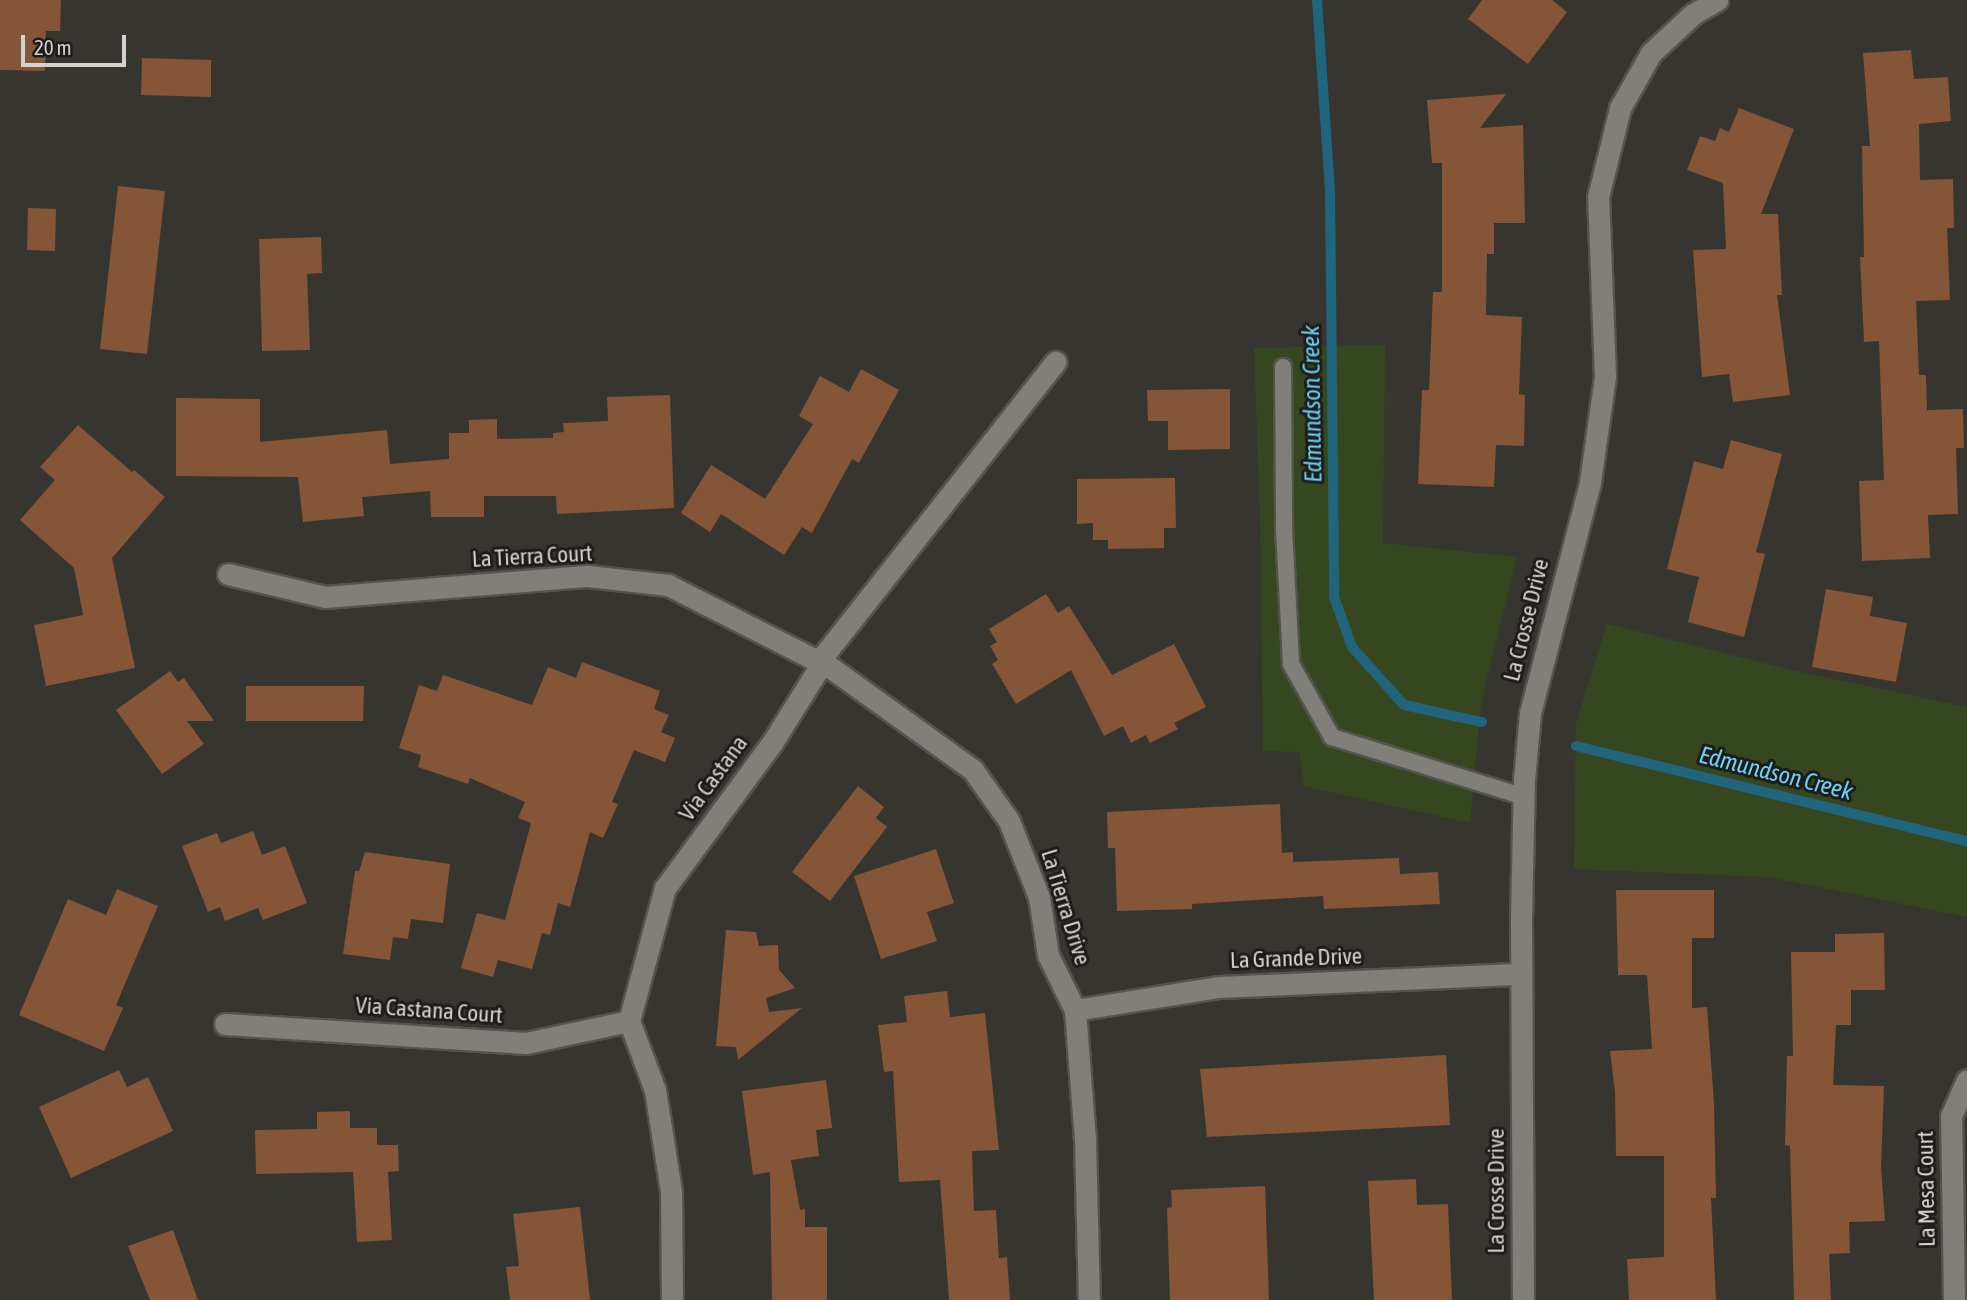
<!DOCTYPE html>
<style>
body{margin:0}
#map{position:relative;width:1967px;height:1300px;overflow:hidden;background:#373530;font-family:"Asap Condensed",sans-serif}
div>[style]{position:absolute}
.green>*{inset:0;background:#364720}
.stream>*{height:10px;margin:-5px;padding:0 5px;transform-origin:5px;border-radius:5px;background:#20657c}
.building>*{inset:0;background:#845537}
.roads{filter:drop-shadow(2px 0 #55534f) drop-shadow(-2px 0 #55534f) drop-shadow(0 2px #55534f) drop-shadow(0 -2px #55534f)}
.lane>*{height:16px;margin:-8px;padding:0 8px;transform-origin:8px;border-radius:8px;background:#817f79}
.street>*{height:21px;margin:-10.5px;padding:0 10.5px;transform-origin:10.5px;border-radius:10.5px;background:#817f79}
.secondary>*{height:21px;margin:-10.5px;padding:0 10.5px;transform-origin:10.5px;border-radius:10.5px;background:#817f79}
span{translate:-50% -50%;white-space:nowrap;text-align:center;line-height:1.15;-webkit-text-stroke:6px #1d1c1a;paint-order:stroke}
.street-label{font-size:23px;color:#d4d2cf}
.water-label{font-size:24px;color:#6dd1f6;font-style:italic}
.scale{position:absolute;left:21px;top:35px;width:105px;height:32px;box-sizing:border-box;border:4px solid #d4d2cf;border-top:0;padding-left:9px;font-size:21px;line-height:24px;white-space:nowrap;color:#d4d2cf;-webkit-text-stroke:5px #1d1c1a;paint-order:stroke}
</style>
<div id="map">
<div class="green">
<div style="clip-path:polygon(1385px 345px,1383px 543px,1517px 557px,1481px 703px,1470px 823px,1304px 786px,1299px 752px,1263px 751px,1260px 519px,1254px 348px)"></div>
<div style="clip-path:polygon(1607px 624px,1791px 670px,1967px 707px,1967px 917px,1768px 877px,1574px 869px,1576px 723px)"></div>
</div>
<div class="stream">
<div style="left:1317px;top:0;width:189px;rotate:86.1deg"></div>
<div style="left:1330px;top:189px;width:408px;rotate:89.4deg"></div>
<div style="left:1334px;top:597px;width:53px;rotate:70.2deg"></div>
<div style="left:1352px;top:647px;width:78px;rotate:48.1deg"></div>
<div style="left:1404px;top:705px;width:80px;rotate:12.3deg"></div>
<div style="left:1576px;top:746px;width:402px;rotate:13.7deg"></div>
</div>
<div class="building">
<div style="clip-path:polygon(0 0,61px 0,60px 31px,46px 31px,45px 71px,0 70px)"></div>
<div style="clip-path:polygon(1482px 0,1552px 0,1567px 12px,1528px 64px,1468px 19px)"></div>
<div style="clip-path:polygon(1911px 50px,1914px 79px,1948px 77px,1951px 121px,1919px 124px,1920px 180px,1953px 179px,1954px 228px,1947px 228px,1950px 300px,1916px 301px,1919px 375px,1926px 375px,1927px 410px,1963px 409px,1964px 448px,1956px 448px,1958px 514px,1928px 515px,1930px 558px,1862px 561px,1859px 481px,1884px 480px,1879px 341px,1864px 342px,1860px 257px,1864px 257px,1862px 146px,1870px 146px,1863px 53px)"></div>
<div style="clip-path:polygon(142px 58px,211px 60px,211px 97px,141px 95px)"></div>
<div style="clip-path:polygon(1506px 94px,1480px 128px,1523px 125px,1525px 223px,1494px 223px,1494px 254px,1487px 254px,1486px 315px,1522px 317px,1519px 394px,1525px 395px,1524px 446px,1496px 445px,1494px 487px,1418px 484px,1422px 390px,1429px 390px,1433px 292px,1442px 292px,1442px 163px,1432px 163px,1427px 100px)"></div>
<div style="clip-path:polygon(1739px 108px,1794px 129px,1761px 214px,1778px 214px,1782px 295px,1777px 295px,1790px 395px,1733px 402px,1729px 374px,1702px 377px,1693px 250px,1726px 249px,1723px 183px,1687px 170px,1700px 136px,1715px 141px,1720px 128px,1729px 132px)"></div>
<div style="clip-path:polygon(118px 186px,165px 191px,147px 354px,100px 349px)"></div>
<div style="clip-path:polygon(28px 208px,56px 209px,55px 251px,27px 250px)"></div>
<div style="clip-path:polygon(321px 237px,322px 273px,307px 274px,310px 350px,262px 351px,259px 239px)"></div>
<div style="clip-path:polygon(861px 369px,899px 390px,859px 463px,852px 459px,812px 533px,802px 527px,784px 555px,721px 514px,710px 532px,681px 513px,711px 465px,765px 499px,813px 424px,799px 416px,820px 376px,849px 392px)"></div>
<div style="clip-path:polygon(1230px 389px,1230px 449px,1168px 450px,1168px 421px,1148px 421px,1147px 390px)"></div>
<div style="clip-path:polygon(670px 395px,674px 508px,557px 514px,556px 496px,484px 496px,484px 517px,431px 517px,430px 491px,362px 497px,364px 516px,303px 522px,298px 477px,176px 476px,176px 398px,260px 399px,260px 442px,387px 430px,390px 464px,449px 459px,449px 433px,469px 433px,469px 420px,497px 419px,497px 439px,553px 438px,553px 433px,564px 432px,563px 423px,608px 421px,607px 397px)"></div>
<div style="clip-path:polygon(78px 425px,132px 472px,134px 470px,165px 497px,112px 558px,135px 668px,46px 686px,34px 625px,83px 615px,74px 568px,20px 520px,55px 480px,40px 467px)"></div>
<div style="clip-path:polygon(1731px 440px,1782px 454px,1756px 552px,1765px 554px,1744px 637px,1688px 622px,1699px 577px,1667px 569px,1694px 461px,1723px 469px)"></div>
<div style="clip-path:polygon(1175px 478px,1176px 528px,1164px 528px,1164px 548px,1108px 549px,1108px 540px,1093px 540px,1093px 523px,1077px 524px,1077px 479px)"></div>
<div style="clip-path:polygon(1826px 589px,1873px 597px,1870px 616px,1907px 623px,1896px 682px,1812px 667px)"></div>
<div style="clip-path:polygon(1046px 594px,1058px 613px,1069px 606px,1112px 675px,1174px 644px,1206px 707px,1174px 723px,1178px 729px,1150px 743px,1146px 735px,1131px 743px,1123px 726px,1104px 736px,1071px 670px,1016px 704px,992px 664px,998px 660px,990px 646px,997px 642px,989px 629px)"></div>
<div style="clip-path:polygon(582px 662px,660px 691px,654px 709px,669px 715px,661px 732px,675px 738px,665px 762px,634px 750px,612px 802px,618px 804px,603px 838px,590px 832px,570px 907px,558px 903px,550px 935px,542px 933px,532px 969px,498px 960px,493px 977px,461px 968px,477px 913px,505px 920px,531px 823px,518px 818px,525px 802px,470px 778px,468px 784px,418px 767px,421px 755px,399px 748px,419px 685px,437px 691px,443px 675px,532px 705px,548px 667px,576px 678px)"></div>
<div style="clip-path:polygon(170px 671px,178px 682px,184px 678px,214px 721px,187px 721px,204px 744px,162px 774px,116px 710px)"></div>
<div style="clip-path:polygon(246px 686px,364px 686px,363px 721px,246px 721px)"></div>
<div style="clip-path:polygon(858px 786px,884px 807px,876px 818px,887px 827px,830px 901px,792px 872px)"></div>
<div style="clip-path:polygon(1280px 804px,1282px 853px,1293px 852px,1293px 862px,1399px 858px,1400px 874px,1438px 872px,1440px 904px,1324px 909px,1323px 896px,1192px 904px,1192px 909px,1117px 911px,1115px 848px,1108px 848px,1107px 812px)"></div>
<div style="clip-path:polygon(253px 831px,262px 855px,285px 846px,307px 903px,263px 920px,258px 908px,225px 921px,220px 907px,208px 912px,182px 846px,217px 833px,221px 843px)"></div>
<div style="clip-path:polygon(936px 849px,954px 903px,927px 912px,937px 941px,881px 959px,854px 876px)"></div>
<div style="clip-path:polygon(365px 852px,450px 864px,443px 923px,411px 919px,408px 939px,393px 937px,390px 960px,343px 954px,355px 871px,359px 871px)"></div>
<div style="clip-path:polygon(117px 889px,158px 906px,116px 1005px,123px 1008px,104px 1051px,19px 1015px,68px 899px,106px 915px)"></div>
<div style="clip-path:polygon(1616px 890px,1714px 890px,1714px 938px,1692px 938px,1692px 1008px,1707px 1007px,1714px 1103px,1716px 1198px,1711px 1198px,1716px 1300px,1629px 1300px,1627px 1259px,1664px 1257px,1664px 1156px,1616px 1156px,1615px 1092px,1610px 1051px,1652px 1049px,1647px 975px,1618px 975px)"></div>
<div style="clip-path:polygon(726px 930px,756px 932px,759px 946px,778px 945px,779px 970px,795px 988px,766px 998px,769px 1012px,802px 1008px,738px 1060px,736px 1047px,716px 1046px)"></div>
<div style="clip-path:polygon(1884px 933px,1885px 990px,1851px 990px,1851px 1025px,1836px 1025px,1833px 1085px,1884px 1086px,1881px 1168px,1885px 1221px,1849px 1222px,1850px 1253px,1829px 1254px,1831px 1300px,1794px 1300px,1790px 1146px,1785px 1145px,1787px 1056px,1793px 1056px,1791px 952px,1835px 952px,1835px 934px)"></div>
<div style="clip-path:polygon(947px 991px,950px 1017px,985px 1013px,999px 1150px,972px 1151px,974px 1211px,996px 1210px,999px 1258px,1007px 1257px,1010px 1300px,949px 1300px,940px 1180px,899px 1182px,893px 1071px,884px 1072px,878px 1025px,907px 1022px,904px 996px)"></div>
<div style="clip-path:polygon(1446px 1055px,1450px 1125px,1207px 1137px,1200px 1069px)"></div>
<div style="clip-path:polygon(119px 1070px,127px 1087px,148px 1077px,173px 1131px,71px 1178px,39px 1107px)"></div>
<div style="clip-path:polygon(826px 1080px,832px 1128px,816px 1130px,819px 1156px,791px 1160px,800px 1210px,805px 1209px,805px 1227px,827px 1227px,827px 1300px,772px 1300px,770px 1172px,753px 1175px,742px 1091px)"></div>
<div style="clip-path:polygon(350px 1111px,350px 1128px,377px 1128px,377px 1145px,398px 1145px,399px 1171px,388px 1172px,392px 1240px,357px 1242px,353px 1172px,256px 1174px,255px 1130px,317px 1129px,317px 1112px)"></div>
<div style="clip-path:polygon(1416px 1179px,1417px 1205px,1448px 1204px,1452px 1300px,1374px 1300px,1368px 1181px)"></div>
<div style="clip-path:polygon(1265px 1186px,1269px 1300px,1170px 1300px,1167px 1208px,1172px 1207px,1171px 1190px)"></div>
<div style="clip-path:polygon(580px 1207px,590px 1300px,510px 1300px,506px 1267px,519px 1266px,513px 1214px)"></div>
<div style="clip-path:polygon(173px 1230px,198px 1300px,150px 1300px,128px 1246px)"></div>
</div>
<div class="roads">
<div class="lane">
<div style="left:1283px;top:367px;width:162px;rotate:89.6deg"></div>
<div style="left:1284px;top:529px;width:135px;rotate:87deg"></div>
<div style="left:1291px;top:664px;width:84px;rotate:60.7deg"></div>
<div style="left:1332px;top:737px;width:202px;rotate:17.3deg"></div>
</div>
<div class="street">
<div style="left:228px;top:574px;width:100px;rotate:13.3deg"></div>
<div style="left:325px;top:597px;width:264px;rotate:-4.6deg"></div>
<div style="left:588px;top:576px;width:81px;rotate:6.4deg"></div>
<div style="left:668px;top:585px;width:173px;rotate:26.9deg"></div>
<div style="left:820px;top:660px;width:188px;rotate:35.7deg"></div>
<div style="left:973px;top:770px;width:62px;rotate:54.8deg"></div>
<div style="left:1009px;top:821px;width:82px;rotate:68.5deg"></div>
<div style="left:1039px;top:897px;width:59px;rotate:81.2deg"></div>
<div style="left:1048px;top:955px;width:61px;rotate:63.9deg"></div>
<div style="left:1075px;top:1010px;width:129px;rotate:85.6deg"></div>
<div style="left:1085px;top:1139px;width:161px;rotate:88.6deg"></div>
<div style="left:1075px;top:1010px;width:146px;rotate:-9.1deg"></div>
<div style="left:1219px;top:987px;width:302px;rotate:-2.5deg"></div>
<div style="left:225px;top:1024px;width:302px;rotate:3.6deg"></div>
<div style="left:526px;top:1043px;width:105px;rotate:-12.1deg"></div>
<div style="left:672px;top:1300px;width:109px;rotate:-90.5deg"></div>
<div style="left:671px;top:1191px;width:102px;rotate:-99deg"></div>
<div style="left:655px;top:1090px;width:74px;rotate:-110.6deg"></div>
<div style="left:629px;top:1021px;width:138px;rotate:-74.9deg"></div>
<div style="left:665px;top:888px;width:180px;rotate:-53.6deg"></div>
<div style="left:772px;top:743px;width:94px;rotate:-58deg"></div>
<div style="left:822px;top:663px;width:4px;rotate:-124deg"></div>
<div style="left:820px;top:660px;width:380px;rotate:-51.7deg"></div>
<div style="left:1954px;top:1300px;width:184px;rotate:-90.9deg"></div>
<div style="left:1951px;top:1116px;width:39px;rotate:-66deg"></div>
</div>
<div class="secondary">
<div style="left:1523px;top:1300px;width:380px;rotate:-90.3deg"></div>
<div style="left:1521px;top:920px;width:140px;rotate:-88.8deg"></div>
<div style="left:1524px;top:780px;width:67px;rotate:-84.9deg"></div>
<div style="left:1530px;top:713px;width:239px;rotate:-75.4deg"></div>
<div style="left:1590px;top:482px;width:107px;rotate:-81.9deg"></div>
<div style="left:1605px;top:376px;width:179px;rotate:-92.2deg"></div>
<div style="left:1598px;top:197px;width:92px;rotate:-76.1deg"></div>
<div style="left:1620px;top:108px;width:63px;rotate:-60.6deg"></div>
<div style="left:1651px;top:53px;width:57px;rotate:-42.9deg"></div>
<div style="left:1693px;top:14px;width:28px;rotate:-30deg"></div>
</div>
</div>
<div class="street-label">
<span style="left:532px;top:556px;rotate:-3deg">La Tierra Court</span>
<span style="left:1526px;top:620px;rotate:-76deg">La Crosse Drive</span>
<span style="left:713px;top:778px;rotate:-54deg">Via Castana</span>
<span style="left:1066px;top:907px;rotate:73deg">La Tierra Drive</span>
<span style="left:1296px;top:958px;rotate:-2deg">La Grande Drive</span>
<span style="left:429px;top:1010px;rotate:4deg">Via Castana Court</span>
<span style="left:1926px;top:1189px;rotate:-91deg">La Mesa Court</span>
<span style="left:1496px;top:1191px;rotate:-90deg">La Crosse Drive</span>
</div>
<div class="water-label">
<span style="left:1312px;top:404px;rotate:-91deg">Edmundson Creek</span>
<span style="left:1776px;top:773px;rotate:14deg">Edmundson Creek</span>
</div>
<div class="scale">20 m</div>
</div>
